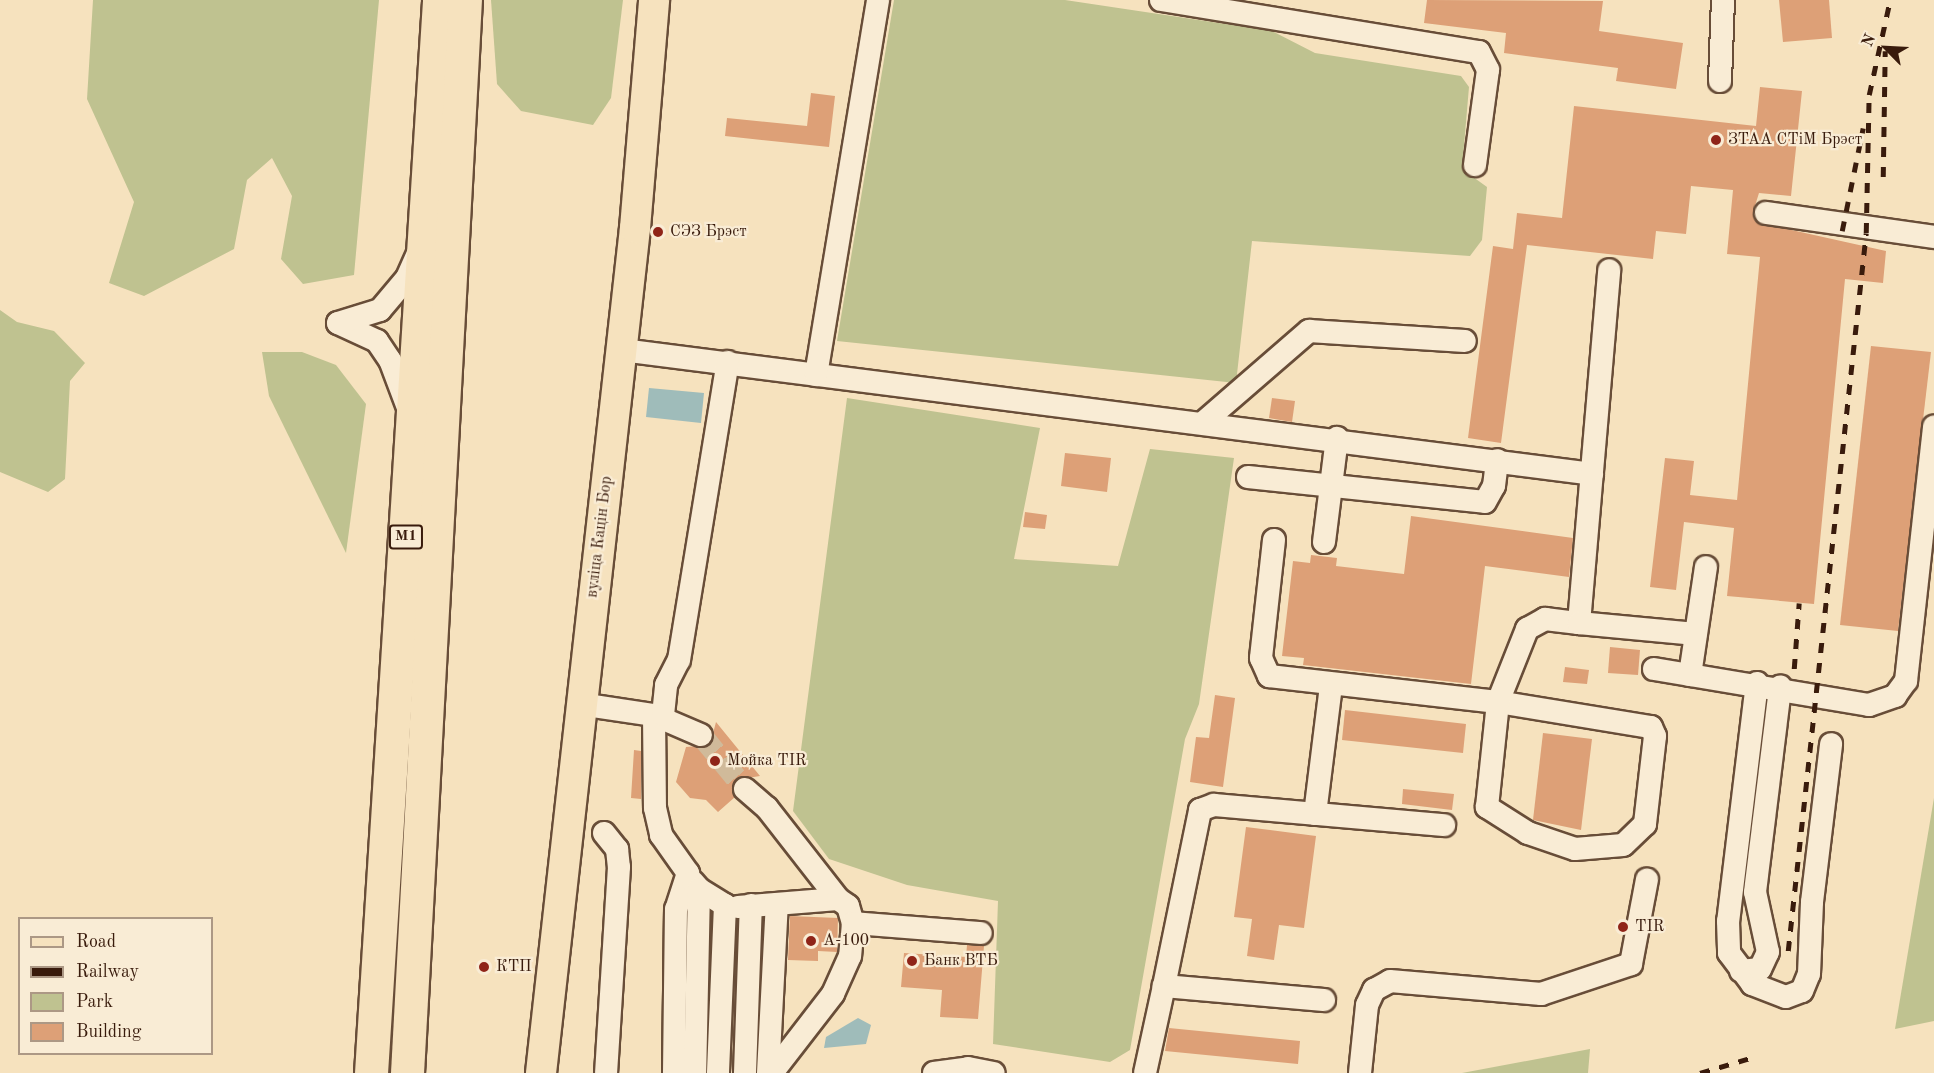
<!DOCTYPE html>
<meta charset="utf-8">
<style>
body{margin:0}
#map{position:relative;width:1934px;height:1073px;overflow:hidden;background:#f6e2be;font-family:"Old Standard TT",serif}
div>[style]{position:absolute}
.green>*{inset:0;background:#bfc290}
.water>*{inset:0;background:#9fbcba}
.building>*{inset:0;background:#dda077}
.minor-tunnel>*{height:22px;margin-top:-11px;transform-origin:0;background:repeating-linear-gradient(90deg,#d0ba9a 0 22px,transparent 0 33px)}
.roads{filter:drop-shadow(2px 0 #684d38) drop-shadow(-2px 0 #684d38) drop-shadow(0 2px #684d38) drop-shadow(0 -2px #684d38)}
.minor>*{height:22px;margin:-11px;padding:0 11px;transform-origin:11px;border-radius:11px;background:#f9ecd5}
.major>*{height:30px;margin:-15px;padding:0 15px;transform-origin:15px;border-radius:15px;background:#f6e2be}
.highway>*{height:33px;margin:-16.5px;padding:0 16.5px;transform-origin:16.5px;border-radius:16.5px;background:#f6e2be}
.rail>*{height:4.5px;margin-top:-2.25px;transform-origin:0;background:repeating-linear-gradient(90deg,#391b0c 0 10px,transparent 0 20px)}
.dots>*{width:16px;height:16px;translate:-50% -50%;box-sizing:border-box;border:3px solid #f9ecd5;border-radius:50%}
span{translate:-50% -50%;white-space:nowrap;text-align:center;line-height:1.15;-webkit-text-stroke:4.5px #f9ecd5;paint-order:stroke}
.shield-label span{padding:2px 4px;background:#f9ecd5;border:2px solid;border-radius:4px;-webkit-text-stroke-width:0}
.shield-label{font-size:15px;color:#391b0c;font-weight:700}
.poi-label{font-size:16px;color:#391b0c}
.left{translate:0 -50%;text-align:left}
.street-label{font-size:16px;color:#391b0c}
.legend{position:absolute;left:18px;top:917px;width:195px;height:138px;box-sizing:border-box;background:#f9ecd5;border:2px solid #ac9885;margin:0;padding:8px 10px;list-style:none;font-size:18px;color:#391b0c}
.legend li{display:flex;align-items:center;gap:12px;height:30px}
.legend b{width:30px;border:2px solid #ac9885}
.north{position:absolute;left:1856px;top:18px;width:60px;height:60px;-webkit-text-stroke:4px #f9ecd5;paint-order:stroke;rotate:294deg;font-size:16px;font-weight:700;line-height:24px;text-align:center;color:#391b0c}
.north::after{content:'';display:block;margin:auto;width:21px;height:27px;background:#391b0c;clip-path:polygon(50% 0,100% 100%,50% 72%,0 100%)}
</style>
<div id="map">
<div class="green">
<div style="clip-path:polygon(93px 0,379px 0,354px 275px,303px 284px,281px 259px,292px 196px,272px 158px,247px 180px,234px 249px,144px 296px,109px 283px,134px 202px,87px 99px)"></div>
<div style="clip-path:polygon(491px 0,623px 0,611px 98px,593px 125px,521px 111px,497px 84px)"></div>
<div style="clip-path:polygon(894px 0,1065px 0,1272px 31px,1315px 53px,1461px 76px,1469px 87px,1462px 169px,1487px 187px,1482px 240px,1470px 256px,1252px 241px,1236px 383px,837px 341px)"></div>
<div style="clip-path:polygon(0 310px,17px 322px,54px 331px,85px 363px,70px 381px,65px 479px,48px 492px,0 472px)"></div>
<div style="clip-path:polygon(262px 352px,302px 352px,336px 365px,366px 404px,346px 553px,269px 396px)"></div>
<div style="clip-path:polygon(847px 398px,1040px 428px,1014px 559px,1118px 566px,1150px 449px,1234px 458px,1199px 704px,1185px 739px,1130px 1050px,1110px 1062px,993px 1044px,998px 901px,907px 885px,829px 859px,793px 811px)"></div>
<div style="clip-path:polygon(1934px 798px,1934px 1021px,1895px 1029px)"></div>
<div style="clip-path:polygon(1590px 1049px,1588px 1073px,1462px 1073px)"></div>
</div>
<div class="water">
<div style="clip-path:polygon(649px 388px,704px 393px,701px 423px,646px 417px)"></div>
<div style="clip-path:polygon(858px 1018px,871px 1025px,866px 1044px,824px 1048px,826px 1037px)"></div>
</div>
<div class="building">
<div style="clip-path:polygon(1427px 0,1603px 1px,1599px 31px,1683px 43px,1676px 89px,1616px 81px,1618px 68px,1504px 53px,1506px 33px,1424px 23px)"></div>
<div style="clip-path:polygon(1779px 0,1829px 0,1832px 38px,1783px 42px)"></div>
<div style="clip-path:polygon(1760px 87px,1802px 91px,1791px 196px,1759px 193px,1753px 212px,1756px 222px,1886px 251px,1883px 283px,1845px 279px,1814px 604px,1727px 596px,1734px 528px,1684px 522px,1676px 590px,1650px 587px,1665px 458px,1694px 461px,1690px 495px,1737px 500px,1760px 257px,1727px 254px,1733px 190px,1691px 186px,1686px 234px,1656px 231px,1653px 259px,1527px 245px,1501px 443px,1468px 438px,1493px 246px,1513px 249px,1517px 213px,1562px 218px,1574px 106px,1756px 126px)"></div>
<div style="clip-path:polygon(811px 93px,835px 96px,829px 147px,725px 136px,727px 118px,807px 126px)"></div>
<div style="clip-path:polygon(1871px 346px,1931px 352px,1898px 631px,1840px 625px)"></div>
<div style="clip-path:polygon(1272px 398px,1295px 401px,1292px 422px,1269px 418px)"></div>
<div style="clip-path:polygon(1065px 453px,1111px 458px,1107px 492px,1061px 486px)"></div>
<div style="clip-path:polygon(1025px 512px,1047px 515px,1045px 529px,1023px 527px)"></div>
<div style="clip-path:polygon(1411px 516px,1573px 538px,1569px 577px,1485px 566px,1471px 684px,1303px 665px,1304px 658px,1282px 656px,1293px 561px,1310px 563px,1311px 555px,1337px 558px,1336px 566px,1404px 574px)"></div>
<div style="clip-path:polygon(1610px 647px,1640px 650px,1638px 675px,1608px 673px)"></div>
<div style="clip-path:polygon(1565px 667px,1589px 670px,1587px 684px,1563px 682px)"></div>
<div style="clip-path:polygon(1215px 695px,1235px 698px,1223px 787px,1190px 782px,1196px 737px,1209px 738px)"></div>
<div style="clip-path:polygon(1345px 710px,1466px 724px,1463px 753px,1342px 740px)"></div>
<div style="clip-path:polygon(716px 722px,760px 776px,735px 780px,735px 797px,718px 812px,706px 800px,690px 798px,676px 782px,686px 747px,710px 745px)"></div>
<div style="clip-path:polygon(1543px 733px,1592px 739px,1581px 830px,1533px 820px)"></div>
<div style="clip-path:polygon(634px 750px,641px 751px,641px 799px,631px 798px)"></div>
<div style="clip-path:polygon(1403px 789px,1454px 794px,1452px 810px,1402px 804px)"></div>
<div style="clip-path:polygon(1246px 827px,1316px 836px,1304px 928px,1279px 925px,1274px 960px,1247px 956px,1252px 919px,1234px 917px)"></div>
<div style="clip-path:polygon(790px 916px,838px 918px,837px 952px,818px 951px,818px 961px,788px 960px)"></div>
<div style="clip-path:polygon(967px 945px,984px 946px,978px 1019px,940px 1017px,942px 990px,901px 987px,904px 953px,966px 957px)"></div>
<div style="clip-path:polygon(1169px 1028px,1300px 1041px,1298px 1064px,1165px 1051px)"></div>
</div>
<div class="minor-tunnel">
<div style="left:701px;top:735px;width:70px;rotate:50.8deg"></div>
</div>
<div class="roads">
<div class="minor">
<div style="left:1161px;top:0;width:322px;rotate:9.3deg"></div>
<div style="left:1479px;top:52px;width:20px;rotate:63deg"></div>
<div style="left:1488px;top:70px;width:96px;rotate:97.8deg"></div>
<div style="left:1720px;top:81px;width:81px;rotate:-87.9deg"></div>
<div style="left:1766px;top:213px;width:170px;rotate:8.1deg"></div>
<div style="left:338px;top:323px;width:43px;rotate:24.8deg"></div>
<div style="left:377px;top:341px;width:23px;rotate:56deg"></div>
<div style="left:390px;top:360px;width:51px;rotate:69.4deg"></div>
<div style="left:338px;top:323px;width:44px;rotate:-17.2deg"></div>
<div style="left:380px;top:310px;width:42px;rotate:-49.8deg"></div>
<div style="left:407px;top:278px;width:27px;rotate:-66deg"></div>
<div style="left:622px;top:350px;width:978px;rotate:7.28deg"></div>
<div style="left:816px;top:375px;width:380px;rotate:-80.6deg"></div>
<div style="left:1205px;top:421px;width:138px;rotate:-40.9deg"></div>
<div style="left:1309px;top:331px;width:156px;rotate:3.7deg"></div>
<div style="left:1248px;top:477px;width:238px;rotate:6deg"></div>
<div style="left:1485px;top:502px;width:18px;rotate:-61deg"></div>
<div style="left:1494px;top:486px;width:26px;rotate:-83deg"></div>
<div style="left:1274px;top:540px;width:119px;rotate:96.3deg"></div>
<div style="left:1261px;top:658px;width:20px;rotate:66deg"></div>
<div style="left:1269px;top:676px;width:230px;rotate:6.5deg"></div>
<div style="left:1498px;top:702px;width:155px;rotate:9.3deg"></div>
<div style="left:1651px;top:727px;width:10px;rotate:66deg"></div>
<div style="left:1655px;top:736px;width:89px;rotate:96.5deg"></div>
<div style="left:1645px;top:824px;width:30px;rotate:136deg"></div>
<div style="left:1623px;top:845px;width:48px;rotate:175.2deg"></div>
<div style="left:1575px;top:849px;width:50px;rotate:-161.2deg"></div>
<div style="left:1528px;top:833px;width:49px;rotate:-147.6deg"></div>
<div style="left:1487px;top:807px;width:106px;rotate:-84deg"></div>
<div style="left:1498px;top:702px;width:79px;rotate:-68.3deg"></div>
<div style="left:1527px;top:629px;width:21px;rotate:-29deg"></div>
<div style="left:1545px;top:619px;width:34px;rotate:7deg"></div>
<div style="left:1579px;top:623px;width:354px;rotate:-85.1deg"></div>
<div style="left:1324px;top:542px;width:105px;rotate:-82.9deg"></div>
<div style="left:1579px;top:623px;width:117px;rotate:5.4deg"></div>
<div style="left:1654px;top:669px;width:218px;rotate:9.5deg"></div>
<div style="left:1869px;top:705px;width:28px;rotate:-19deg"></div>
<div style="left:1895px;top:696px;width:19px;rotate:-54deg"></div>
<div style="left:1906px;top:681px;width:256px;rotate:-83.7deg"></div>
<div style="left:1690px;top:675px;width:109px;rotate:-81.6deg"></div>
<div style="left:1757px;top:683px;width:240px;rotate:96.9deg"></div>
<div style="left:1728px;top:921px;width:32px;rotate:88deg"></div>
<div style="left:1729px;top:953px;width:39px;rotate:53deg"></div>
<div style="left:1752px;top:984px;width:36px;rotate:21deg"></div>
<div style="left:1786px;top:997px;width:17px;rotate:-21deg"></div>
<div style="left:1802px;top:991px;width:18px;rotate:-68deg"></div>
<div style="left:1809px;top:974px;width:72px;rotate:-87.6deg"></div>
<div style="left:1812px;top:902px;width:159px;rotate:-83.1deg"></div>
<div style="left:580px;top:704px;width:75px;rotate:8.5deg"></div>
<div style="left:654px;top:715px;width:93px;rotate:89.4deg"></div>
<div style="left:655px;top:808px;width:28px;rotate:77deg"></div>
<div style="left:661px;top:835px;width:47px;rotate:54.6deg"></div>
<div style="left:688px;top:873px;width:38px;rotate:108deg"></div>
<div style="left:676px;top:909px;width:164px;rotate:90.7deg"></div>
<div style="left:654px;top:715px;width:51px;rotate:23.1deg"></div>
<div style="left:663px;top:715px;width:30px;rotate:-84deg"></div>
<div style="left:666px;top:685px;width:28px;rotate:-63deg"></div>
<div style="left:679px;top:660px;width:302px;rotate:-80.7deg"></div>
<div style="left:745px;top:789px;width:29px;rotate:41deg"></div>
<div style="left:767px;top:808px;width:115px;rotate:52deg"></div>
<div style="left:1315px;top:814px;width:130px;rotate:-82.9deg"></div>
<div style="left:604px;top:833px;width:21px;rotate:51deg"></div>
<div style="left:617px;top:849px;width:18px;rotate:84deg"></div>
<div style="left:619px;top:867px;width:206px;rotate:93.6deg"></div>
<div style="left:693px;top:882px;width:9px;rotate:49deg"></div>
<div style="left:699px;top:889px;width:184px;rotate:91.2deg"></div>
<div style="left:699px;top:889px;width:31px;rotate:32deg"></div>
<div style="left:725px;top:905px;width:168px;rotate:92.4deg"></div>
<div style="left:738px;top:907px;width:100px;rotate:-4.6deg"></div>
<div style="left:838px;top:899px;width:12px;rotate:35deg"></div>
<div style="left:848px;top:906px;width:18px;rotate:74deg"></div>
<div style="left:853px;top:923px;width:33px;rotate:95deg"></div>
<div style="left:850px;top:956px;width:42px;rotate:114.1deg"></div>
<div style="left:833px;top:994px;width:100px;rotate:127.7deg"></div>
<div style="left:853px;top:923px;width:128px;rotate:4.5deg"></div>
<div style="left:1741px;top:971px;width:19px;rotate:-6deg"></div>
<div style="left:1760px;top:969px;width:19px;rotate:-65deg"></div>
<div style="left:1768px;top:952px;width:61px;rotate:-102.2deg"></div>
<div style="left:1755px;top:892px;width:207px;rotate:-83deg"></div>
<div style="left:1324px;top:1000px;width:161px;rotate:-175deg"></div>
<div style="left:1164px;top:986px;width:180px;rotate:-78.4deg"></div>
<div style="left:1200px;top:810px;width:15px;rotate:-20deg"></div>
<div style="left:1214px;top:805px;width:231px;rotate:5deg"></div>
<div style="left:745px;top:1073px;width:168px;rotate:-88deg"></div>
<div style="left:768px;top:1073px;width:169px;rotate:-87deg"></div>
<div style="left:934px;top:1073px;width:34px;rotate:-8deg"></div>
<div style="left:968px;top:1068px;width:26px;rotate:11deg"></div>
<div style="left:1145px;top:1073px;width:89px;rotate:-77.7deg"></div>
<div style="left:1360px;top:1073px;width:68px;rotate:-84.1deg"></div>
<div style="left:1367px;top:1005px;width:17px;rotate:-65deg"></div>
<div style="left:1374px;top:990px;width:18px;rotate:-29deg"></div>
<div style="left:1390px;top:981px;width:152px;rotate:4.9deg"></div>
<div style="left:1541px;top:994px;width:95px;rotate:-18.4deg"></div>
<div style="left:1631px;top:964px;width:86px;rotate:-79.3deg"></div>
</div>
<div class="major">
<div style="left:541px;top:1073px;width:850px;rotate:-83.65deg"></div>
<div style="left:635px;top:228px;width:229px;rotate:-85.2deg"></div>
</div>
<div class="highway">
<div style="left:371px;top:1073px;width:1075px;rotate:-86.37deg"></div>
<div style="left:407px;top:1073px;width:1075px;rotate:-86.91deg"></div>
</div>
</div>
<div class="rail">
<div style="left:1883px;top:177px;width:126px;rotate:-89.1deg"></div>
<div style="left:1842px;top:231px;width:105px;rotate:-78.5deg"></div>
<div style="left:1794px;top:669px;width:66px;rotate:-85.7deg"></div>
<div style="left:1788px;top:951px;width:722px;rotate:-83.8deg"></div>
<div style="left:1866px;top:233px;width:138px;rotate:-88.8deg"></div>
<div style="left:1869px;top:95px;width:97px;rotate:-77.5deg"></div>
<div style="left:1700px;top:1073px;width:52px;rotate:-16.7deg"></div>
</div>
<div class="dots">
<div style="left:1716px;top:140px;background:#8f2418"></div>
<div style="left:658px;top:232px;background:#8f2418"></div>
<div style="left:715px;top:761px;background:#8f2418"></div>
<div style="left:1623px;top:927px;background:#8f2418"></div>
<div style="left:811px;top:941px;background:#8f2418"></div>
<div style="left:912px;top:961px;background:#8f2418"></div>
<div style="left:484px;top:967px;background:#8f2418"></div>
</div>
<div class="shield-label">
<span style="left:406px;top:537px">М1</span>
</div>
<div class="poi-label">
<span class="left" style="left:1728px;top:140px">ЗТАА СТіМ Брэст</span>
<span class="left" style="left:670px;top:232px">СЭЗ Брэст</span>
<span class="left" style="left:727px;top:761px">Мойка TIR</span>
<span class="left" style="left:1635px;top:927px">TIR</span>
<span class="left" style="left:823px;top:941px">А-100</span>
<span class="left" style="left:924px;top:961px">Банк ВТБ</span>
<span class="left" style="left:496px;top:967px">КТП</span>
</div>
<div class="street-label">
<span style="left:600px;top:537px;rotate:-83deg">вуліца Кацін Бор</span>
</div>
<ul class="legend">
<li><b style="height:8px;background:#f6e2be"></b>Road</li>
<li><b style="height:8px;background:#391b0c"></b>Railway</li>
<li><b style="height:16px;background:#bfc290"></b>Park</li>
<li><b style="height:16px;background:#dda077"></b>Building</li>
</ul>
<div class="north">N</div>
</div>
